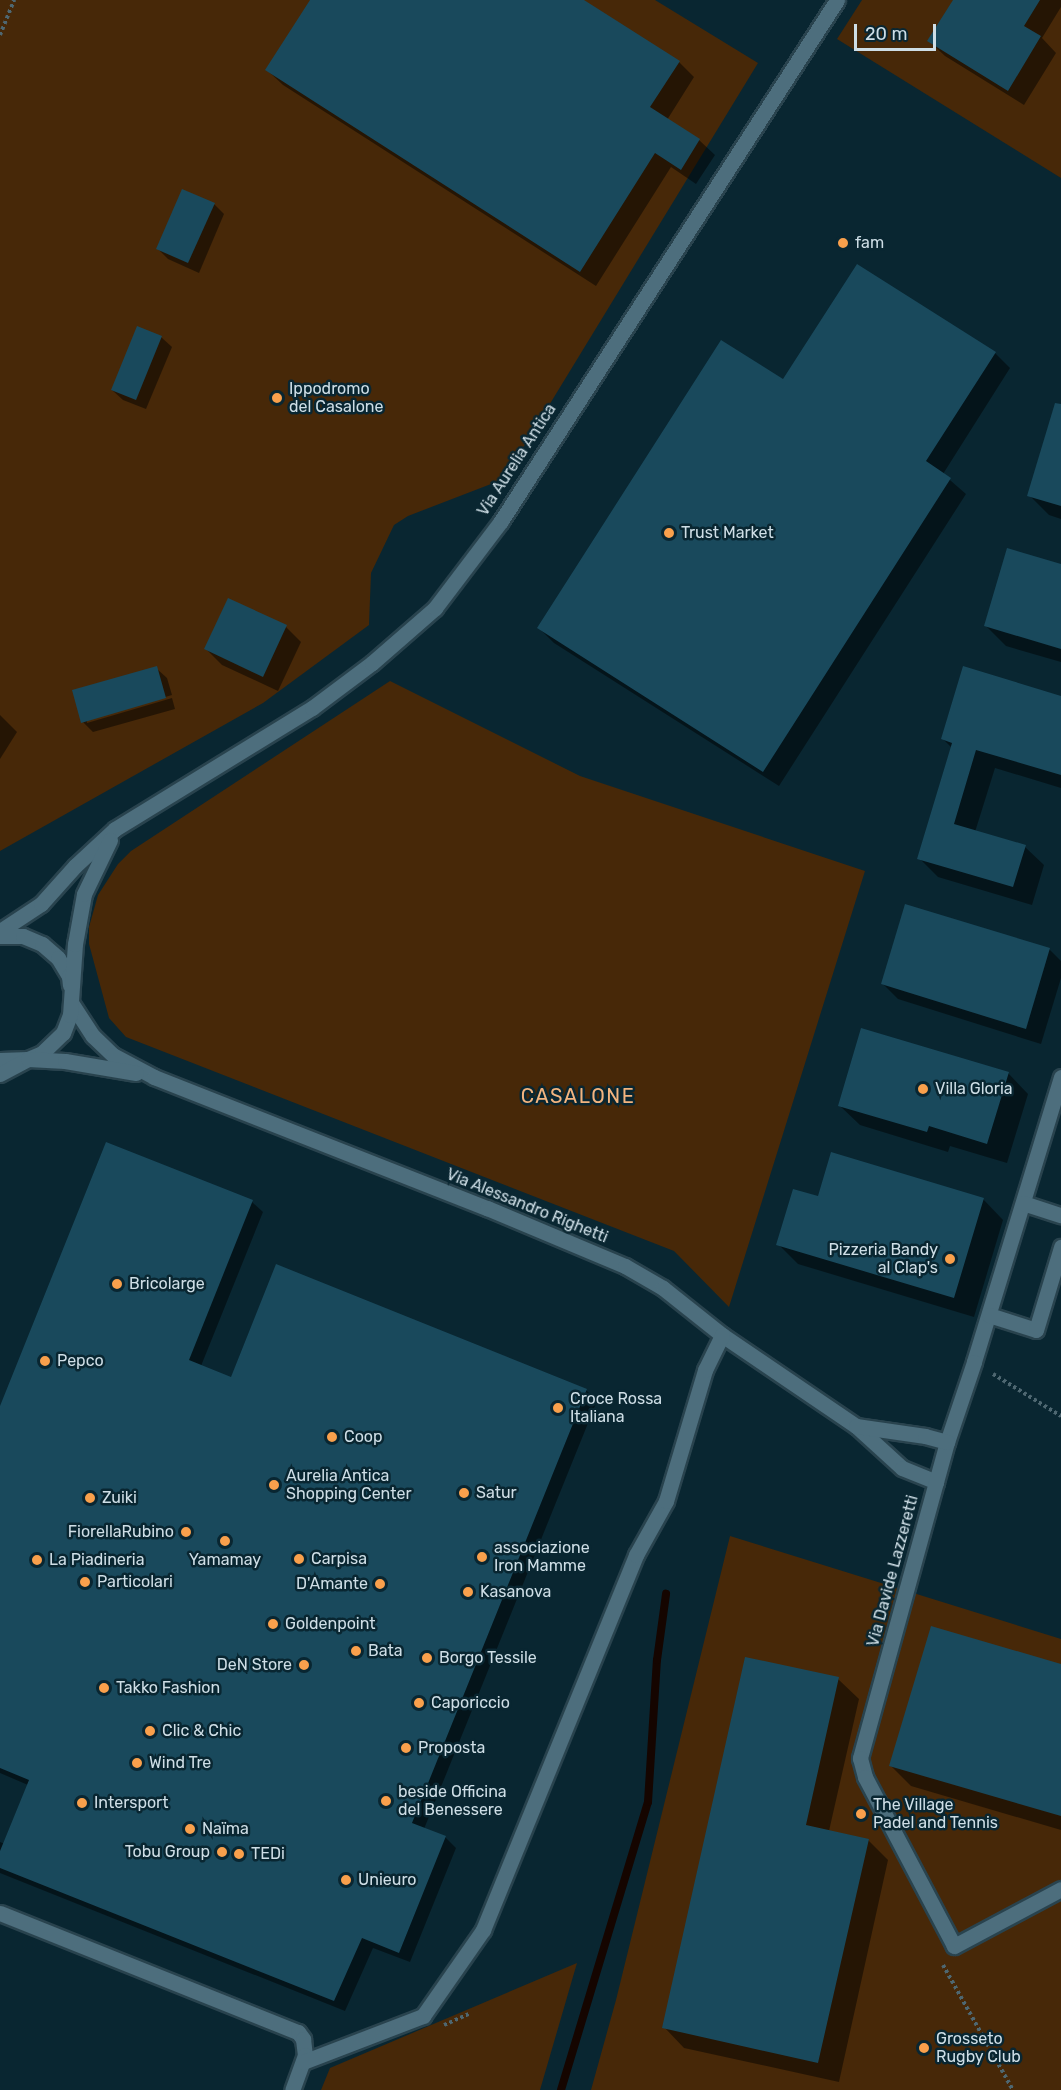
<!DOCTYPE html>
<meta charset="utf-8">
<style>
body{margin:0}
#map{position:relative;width:1061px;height:2090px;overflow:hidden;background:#092631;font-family:Rubik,sans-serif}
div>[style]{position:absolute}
.green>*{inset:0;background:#472808}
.shadow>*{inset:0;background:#0007}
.stream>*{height:8px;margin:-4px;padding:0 4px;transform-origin:4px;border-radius:4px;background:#150500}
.building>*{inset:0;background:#19495c}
.path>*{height:4px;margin-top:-2px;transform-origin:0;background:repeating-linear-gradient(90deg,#4e6771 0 3px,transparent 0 6px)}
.roads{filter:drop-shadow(2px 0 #29434e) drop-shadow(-2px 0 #29434e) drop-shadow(0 2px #29434e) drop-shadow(0 -2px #29434e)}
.minor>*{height:15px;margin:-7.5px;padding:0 7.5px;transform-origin:7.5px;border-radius:7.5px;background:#4d6e7d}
.dots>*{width:16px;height:16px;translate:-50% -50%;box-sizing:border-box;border:3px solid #092631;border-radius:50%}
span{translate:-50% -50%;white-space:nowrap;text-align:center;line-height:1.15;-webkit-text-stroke:5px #092631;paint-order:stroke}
.poi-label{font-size:16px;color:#cedee6}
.left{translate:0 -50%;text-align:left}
.right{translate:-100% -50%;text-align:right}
.street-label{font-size:16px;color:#cedee6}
.quarter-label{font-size:20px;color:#f2b47f;letter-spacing:1.5px}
.scale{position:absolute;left:854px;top:24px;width:82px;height:27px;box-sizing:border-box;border:3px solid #cedee6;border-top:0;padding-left:8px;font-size:18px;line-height:21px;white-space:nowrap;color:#cedee6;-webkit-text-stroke:4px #092631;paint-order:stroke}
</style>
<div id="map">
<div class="green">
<div style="clip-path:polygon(0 0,655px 0,758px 63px,504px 479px,408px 516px,394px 525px,371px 573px,369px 625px,263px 703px,0 851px)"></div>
<div style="clip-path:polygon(862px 0,1061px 0,1061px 178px,837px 39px)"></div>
<div style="clip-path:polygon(390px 681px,580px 776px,865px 871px,729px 1307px,674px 1251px,126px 1037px,109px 1018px,89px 944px,89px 927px,98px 895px,118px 864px,131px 851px)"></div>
<div style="clip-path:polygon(730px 1536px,1061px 1639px,1061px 2090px,591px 2090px,616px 2000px)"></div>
<div style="clip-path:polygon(577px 1963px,540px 2090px,321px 2090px,330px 2068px)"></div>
</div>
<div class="shadow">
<div style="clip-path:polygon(312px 0,581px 0,679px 62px,694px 77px,667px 120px,699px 140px,715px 155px,696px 184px,671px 167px,596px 286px,283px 85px,267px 70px)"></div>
<div style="clip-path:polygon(955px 0,1061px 0,1061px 7px,1042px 38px,1056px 53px,1024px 105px,945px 56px,929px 41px)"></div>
<div style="clip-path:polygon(214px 204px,224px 214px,199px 273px,168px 259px,158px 249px)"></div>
<div style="clip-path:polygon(161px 337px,172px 347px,146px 409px,123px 400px,112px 390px)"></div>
<div style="clip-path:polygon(995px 353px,1010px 368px,943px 474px,966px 494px,779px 786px,554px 643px,539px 628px,784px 381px)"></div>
<div style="clip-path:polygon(1061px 439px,1061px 519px,1049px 515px,1029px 495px)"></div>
<div style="clip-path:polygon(1061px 566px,1061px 662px,1006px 646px,985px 625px)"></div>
<div style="clip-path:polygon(286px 627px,301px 642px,278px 691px,222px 665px,206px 649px)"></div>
<div style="clip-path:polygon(156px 668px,167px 678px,172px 695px,87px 720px,87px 723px,172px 698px,175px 709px,93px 732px,83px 722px)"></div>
<div style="clip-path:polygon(1061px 697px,1061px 788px,995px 768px,975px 832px,1025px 847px,1044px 865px,1032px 905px,938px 877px,919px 858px,952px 748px,943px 739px)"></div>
<div style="clip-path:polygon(0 715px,17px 732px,0 759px)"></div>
<div style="clip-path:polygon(1049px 949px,1061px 961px,1061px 978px,1041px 1044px,898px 999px,883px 984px)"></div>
<div style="clip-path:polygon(1008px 1073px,1028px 1094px,1007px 1163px,950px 1146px,948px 1152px,860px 1125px,839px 1105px)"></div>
<div style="clip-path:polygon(819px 1198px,983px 1199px,1003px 1220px,974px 1317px,798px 1264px,778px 1244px)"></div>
<div style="clip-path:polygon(252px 1202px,263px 1212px,201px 1366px,232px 1379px,586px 1390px,597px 1401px,424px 1829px,445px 1837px,456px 1848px,410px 1962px,373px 1948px,345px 2011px,0 1873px,0 1842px,5px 1844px,28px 1785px,0 1773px,0 1410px)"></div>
<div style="clip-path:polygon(1061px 1666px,1061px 1830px,911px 1786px,891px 1766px)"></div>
<div style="clip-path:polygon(838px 1679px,859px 1699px,829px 1831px,868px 1840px,888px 1860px,839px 2082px,684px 2048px,664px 2027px)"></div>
</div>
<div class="stream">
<div style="left:561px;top:2090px;width:301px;rotate:-73.2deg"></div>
<div style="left:648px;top:1802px;width:142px;rotate:-86.4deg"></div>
<div style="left:657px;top:1660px;width:67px;rotate:-82.2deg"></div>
</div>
<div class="building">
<div style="clip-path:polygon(310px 0,584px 0,680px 61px,650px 107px,700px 139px,681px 170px,655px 153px,580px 272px,265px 70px)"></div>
<div style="clip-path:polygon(953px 0,1040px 0,1024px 26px,1041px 36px,1008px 91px,927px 41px)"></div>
<div style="clip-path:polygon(182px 189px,215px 203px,188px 263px,156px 249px)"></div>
<div style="clip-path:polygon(857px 264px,996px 352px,926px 461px,951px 478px,763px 772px,537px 628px,721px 340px,783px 379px)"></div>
<div style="clip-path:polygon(137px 326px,162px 336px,136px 400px,111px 390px)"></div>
<div style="clip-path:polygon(1055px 403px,1061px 404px,1061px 506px,1027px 496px)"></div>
<div style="clip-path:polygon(1007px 548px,1061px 564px,1061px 649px,984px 626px)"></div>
<div style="clip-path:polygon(228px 598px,287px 625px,263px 677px,204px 649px)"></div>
<div style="clip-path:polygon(157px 666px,166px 698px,81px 723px,72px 690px)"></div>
<div style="clip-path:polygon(963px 666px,1061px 696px,1061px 775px,976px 750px,954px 824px,1026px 845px,1013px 887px,917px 859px,952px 743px,941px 739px)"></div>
<div style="clip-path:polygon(905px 904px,1050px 948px,1026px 1029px,881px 984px)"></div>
<div style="clip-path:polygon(861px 1028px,1009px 1072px,987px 1144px,929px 1126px,927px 1132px,838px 1106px)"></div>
<div style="clip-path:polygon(106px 1142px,253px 1200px,189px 1360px,231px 1377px,276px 1264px,587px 1389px,412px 1823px,446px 1836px,399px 1953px,362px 1938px,334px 2001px,0 1868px,0 1851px,29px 1780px,0 1768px,0 1406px)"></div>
<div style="clip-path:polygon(831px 1152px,984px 1198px,954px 1298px,776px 1245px,793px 1189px,818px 1196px)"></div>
<div style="clip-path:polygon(931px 1626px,1061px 1664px,1061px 1816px,889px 1766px)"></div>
<div style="clip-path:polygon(745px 1657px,839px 1677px,806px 1825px,869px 1839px,818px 2063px,662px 2028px)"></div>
</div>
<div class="path">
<div style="left:0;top:35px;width:38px;rotate:-68deg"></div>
<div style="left:993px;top:1374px;width:80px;rotate:31.7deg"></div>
<div style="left:943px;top:1965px;width:143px;rotate:60.8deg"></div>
<div style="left:444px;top:2025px;width:27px;rotate:-24deg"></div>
</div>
<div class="roads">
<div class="minor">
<div style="left:0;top:931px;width:49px;rotate:-33.4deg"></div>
<div style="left:41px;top:904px;width:51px;rotate:-48.2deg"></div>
<div style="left:75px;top:866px;width:54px;rotate:-42.8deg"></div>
<div style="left:115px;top:829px;width:231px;rotate:-31.6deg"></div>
<div style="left:312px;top:708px;width:75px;rotate:-36.9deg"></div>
<div style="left:372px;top:663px;width:84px;rotate:-41.1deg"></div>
<div style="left:435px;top:608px;width:109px;rotate:-52.8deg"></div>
<div style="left:501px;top:521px;width:620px;rotate:-57.18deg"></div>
<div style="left:0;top:936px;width:23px"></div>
<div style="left:23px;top:936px;width:21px;rotate:23deg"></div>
<div style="left:42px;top:944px;width:21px;rotate:41deg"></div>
<div style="left:58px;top:958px;width:21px;rotate:59deg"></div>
<div style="left:69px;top:976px;width:9px;rotate:84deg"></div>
<div style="left:72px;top:1004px;width:38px;rotate:57deg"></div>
<div style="left:93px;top:1036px;width:28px;rotate:44deg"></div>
<div style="left:113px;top:1055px;width:47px;rotate:28.2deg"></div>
<div style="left:154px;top:1077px;width:358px;rotate:21.5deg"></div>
<div style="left:487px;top:1208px;width:150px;rotate:22.8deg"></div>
<div style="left:625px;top:1266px;width:44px;rotate:30.1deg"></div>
<div style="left:663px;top:1288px;width:75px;rotate:38.5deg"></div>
<div style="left:722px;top:1335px;width:162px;rotate:34.2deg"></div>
<div style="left:856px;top:1426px;width:62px;rotate:42.4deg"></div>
<div style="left:902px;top:1468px;width:37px;rotate:22deg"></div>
<div style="left:0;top:1060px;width:28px;rotate:-2deg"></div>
<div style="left:28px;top:1059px;width:15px;rotate:-23deg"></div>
<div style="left:42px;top:1053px;width:29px;rotate:-44deg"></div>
<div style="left:63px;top:1033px;width:19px;rotate:-69deg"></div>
<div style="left:70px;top:1015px;width:71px;rotate:-86deg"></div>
<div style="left:75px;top:944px;width:51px;rotate:-79.8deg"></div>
<div style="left:84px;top:894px;width:60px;rotate:-64.3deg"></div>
<div style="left:0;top:1074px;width:32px;rotate:-28deg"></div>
<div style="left:28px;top:1059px;width:37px;rotate:3deg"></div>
<div style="left:65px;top:1061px;width:72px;rotate:9.6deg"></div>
<div style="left:1061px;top:1077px;width:298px;rotate:107deg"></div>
<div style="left:974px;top:1362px;width:84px;rotate:108.6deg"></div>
<div style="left:947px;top:1442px;width:328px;rotate:105.4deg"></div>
<div style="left:860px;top:1758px;width:20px;rotate:75deg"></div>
<div style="left:865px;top:1777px;width:191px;rotate:62.2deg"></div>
<div style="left:954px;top:1946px;width:121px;rotate:-28deg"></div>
<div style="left:1023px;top:1203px;width:40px;rotate:18deg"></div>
<div style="left:989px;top:1315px;width:49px;rotate:17.7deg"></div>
<div style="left:1036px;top:1330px;width:87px;rotate:-73.2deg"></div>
<div style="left:856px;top:1426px;width:70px;rotate:8.2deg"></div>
<div style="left:925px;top:1436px;width:23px;rotate:15deg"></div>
<div style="left:0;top:1913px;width:321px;rotate:21.8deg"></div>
<div style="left:298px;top:2032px;width:9px;rotate:54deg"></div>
<div style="left:303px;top:2039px;width:16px;rotate:83deg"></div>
<div style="left:305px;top:2055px;width:37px;rotate:110deg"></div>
<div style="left:303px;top:2062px;width:129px;rotate:-21deg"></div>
<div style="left:423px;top:2016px;width:105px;rotate:-55.1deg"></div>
<div style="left:483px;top:1930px;width:405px;rotate:-67.8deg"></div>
<div style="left:636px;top:1555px;width:62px;rotate:-60.9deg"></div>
<div style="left:666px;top:1501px;width:137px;rotate:-73.4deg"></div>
<div style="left:705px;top:1370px;width:39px;rotate:-64deg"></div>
</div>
</div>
<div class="dots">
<div style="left:843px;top:243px;background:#f9a04c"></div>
<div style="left:277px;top:398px;background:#f9a04c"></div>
<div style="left:669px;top:533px;background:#f9a04c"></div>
<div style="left:923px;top:1089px;background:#f9a04c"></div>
<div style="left:950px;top:1259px;background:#f9a04c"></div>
<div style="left:117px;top:1284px;background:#f9a04c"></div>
<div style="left:45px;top:1361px;background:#f9a04c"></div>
<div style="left:558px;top:1408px;background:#f9a04c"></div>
<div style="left:332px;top:1437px;background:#f9a04c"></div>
<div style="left:274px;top:1485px;background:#f9a04c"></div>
<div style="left:464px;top:1493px;background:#f9a04c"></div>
<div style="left:90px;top:1498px;background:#f9a04c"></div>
<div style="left:186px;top:1532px;background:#f9a04c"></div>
<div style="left:225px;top:1541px;background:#f9a04c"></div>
<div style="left:482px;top:1557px;background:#f9a04c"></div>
<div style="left:299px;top:1559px;background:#f9a04c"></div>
<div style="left:37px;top:1560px;background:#f9a04c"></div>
<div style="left:85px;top:1582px;background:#f9a04c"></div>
<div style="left:380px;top:1584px;background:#f9a04c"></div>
<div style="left:468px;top:1592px;background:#f9a04c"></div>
<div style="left:273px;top:1624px;background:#f9a04c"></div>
<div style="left:356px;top:1651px;background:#f9a04c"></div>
<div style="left:427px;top:1658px;background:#f9a04c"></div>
<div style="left:304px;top:1665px;background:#f9a04c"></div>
<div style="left:104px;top:1688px;background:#f9a04c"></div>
<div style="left:419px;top:1703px;background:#f9a04c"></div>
<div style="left:150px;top:1731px;background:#f9a04c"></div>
<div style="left:406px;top:1748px;background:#f9a04c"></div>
<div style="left:137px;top:1763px;background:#f9a04c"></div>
<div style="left:386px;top:1801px;background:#f9a04c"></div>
<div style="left:82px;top:1803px;background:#f9a04c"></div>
<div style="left:861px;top:1814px;background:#f9a04c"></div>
<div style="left:190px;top:1829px;background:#f9a04c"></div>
<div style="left:222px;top:1852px;background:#f9a04c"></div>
<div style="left:239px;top:1854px;background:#f9a04c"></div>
<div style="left:346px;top:1880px;background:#f9a04c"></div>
<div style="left:924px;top:2048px;background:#f9a04c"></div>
</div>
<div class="poi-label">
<span class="left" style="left:855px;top:243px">fam</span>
<span class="left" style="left:289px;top:398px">Ippodromo<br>del Casalone</span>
<span class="left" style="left:681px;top:533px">Trust Market</span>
<span class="left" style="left:935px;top:1089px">Villa Gloria</span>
<span class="right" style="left:938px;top:1259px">Pizzeria Bandy<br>al Clap's</span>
<span class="left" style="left:129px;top:1284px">Bricolarge</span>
<span class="left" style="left:57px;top:1361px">Pepco</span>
<span class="left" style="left:570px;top:1408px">Croce Rossa<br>Italiana</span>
<span class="left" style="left:344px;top:1437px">Coop</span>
<span class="left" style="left:286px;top:1485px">Aurelia Antica<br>Shopping Center</span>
<span class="left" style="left:476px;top:1493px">Satur</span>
<span class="left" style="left:102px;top:1498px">Zuiki</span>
<span class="right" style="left:174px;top:1532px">FiorellaRubino</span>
<span class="left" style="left:494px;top:1557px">associazione<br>Iron Mamme</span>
<span class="left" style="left:311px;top:1559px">Carpisa</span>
<span class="left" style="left:49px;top:1560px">La Piadineria</span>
<span style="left:225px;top:1560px">Yamamay</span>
<span class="left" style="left:97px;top:1582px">Particolari</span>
<span class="right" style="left:368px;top:1584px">D'Amante</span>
<span class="left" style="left:480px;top:1592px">Kasanova</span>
<span class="left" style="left:285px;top:1624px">Goldenpoint</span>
<span class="left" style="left:368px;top:1651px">Bata</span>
<span class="left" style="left:439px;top:1658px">Borgo Tessile</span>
<span class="right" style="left:292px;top:1665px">DeN Store</span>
<span class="left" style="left:116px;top:1688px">Takko Fashion</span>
<span class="left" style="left:431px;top:1703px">Caporiccio</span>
<span class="left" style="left:162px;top:1731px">Clic &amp; Chic</span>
<span class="left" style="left:418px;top:1748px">Proposta</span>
<span class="left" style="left:149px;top:1763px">Wind Tre</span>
<span class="left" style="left:398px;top:1801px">beside Officina<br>del Benessere</span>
<span class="left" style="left:94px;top:1803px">Intersport</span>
<span class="left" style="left:873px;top:1814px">The Village<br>Padel and Tennis</span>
<span class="left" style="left:202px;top:1829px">Naïma</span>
<span class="right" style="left:210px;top:1852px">Tobu Group</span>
<span class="left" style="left:251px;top:1854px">TEDi</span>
<span class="left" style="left:358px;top:1880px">Unieuro</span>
<span class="left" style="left:936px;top:2048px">Grosseto<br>Rugby Club</span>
</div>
<div class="street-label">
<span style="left:517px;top:460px;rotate:-57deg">Via Aurelia Antica</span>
<span style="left:527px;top:1206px;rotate:22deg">Via Alessandro Righetti</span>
<span style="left:893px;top:1571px;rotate:-75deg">Via Davide Lazzeretti</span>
</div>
<div class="quarter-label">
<span style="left:578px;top:1096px">CASALONE</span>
</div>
<div class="scale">20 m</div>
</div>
